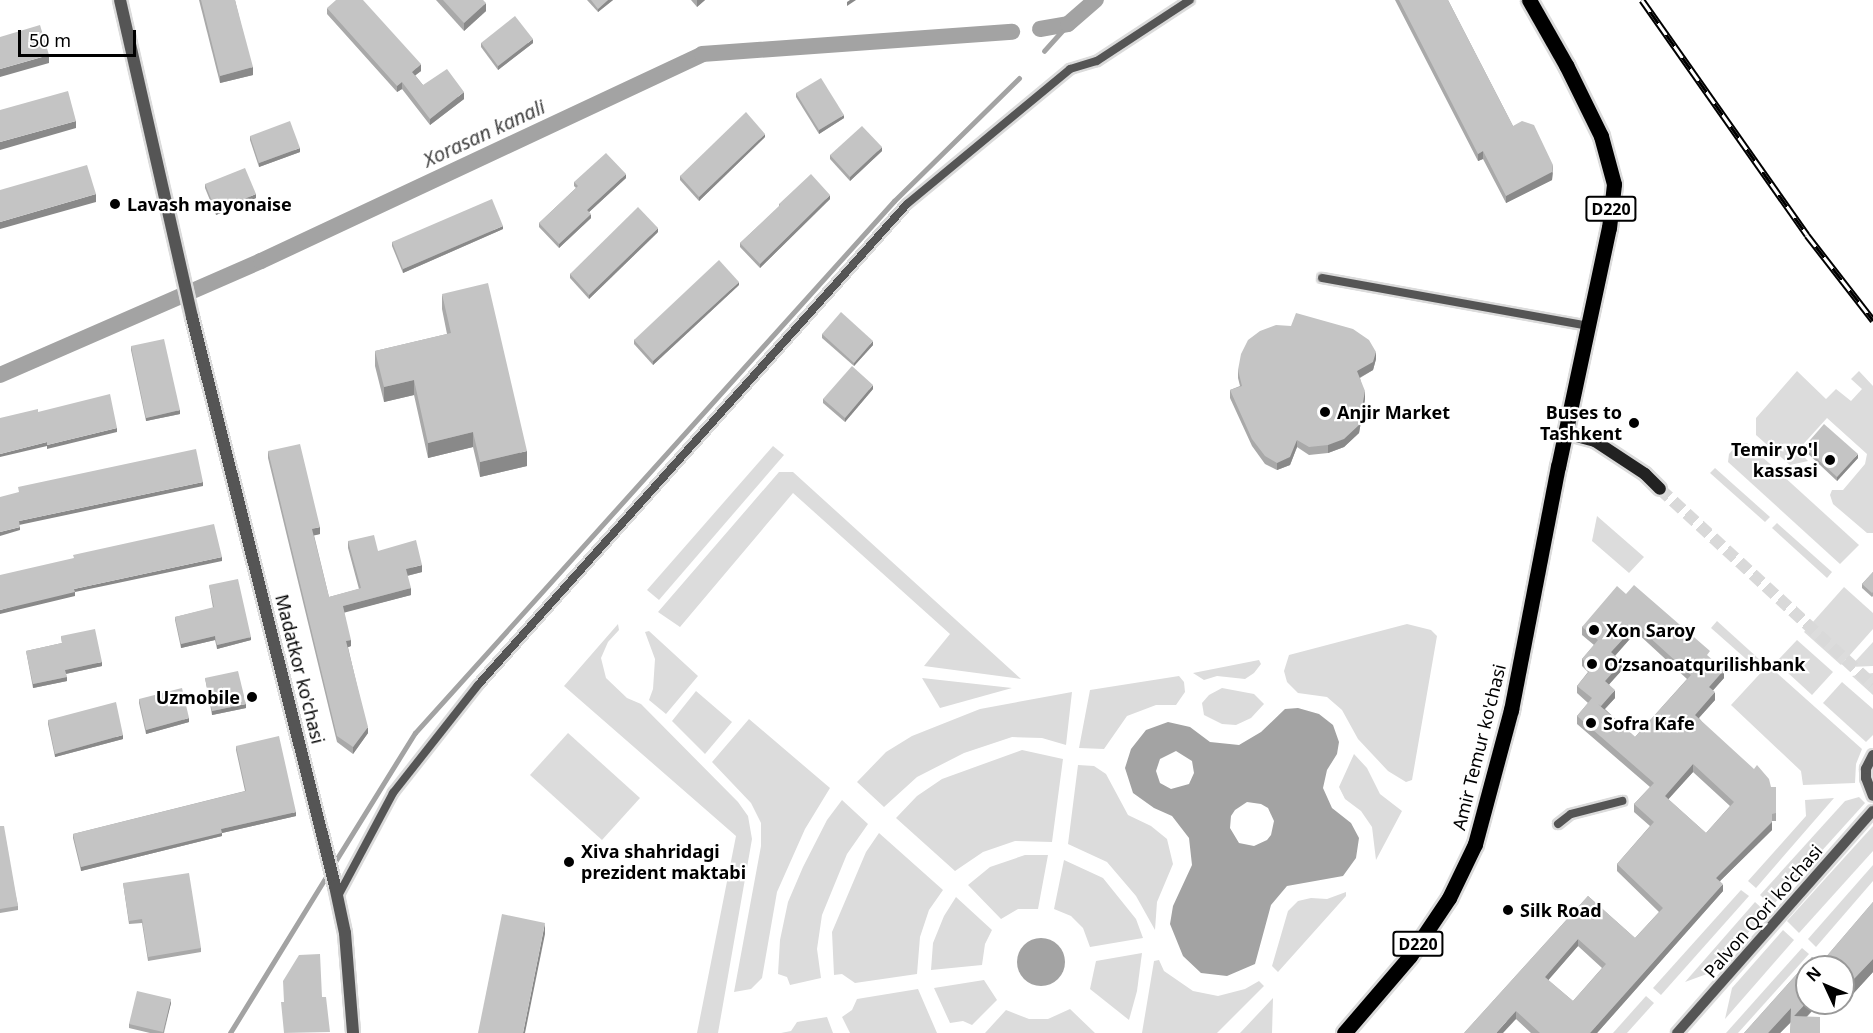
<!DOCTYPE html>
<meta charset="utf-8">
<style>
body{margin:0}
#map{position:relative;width:1873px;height:1033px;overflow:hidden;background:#fff;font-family:"Noto Sans",sans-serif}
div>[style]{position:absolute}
.green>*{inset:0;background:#dcdcdc}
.water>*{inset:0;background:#a3a3a3}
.round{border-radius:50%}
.stream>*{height:4.5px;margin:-2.25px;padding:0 2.25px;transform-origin:2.25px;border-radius:2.25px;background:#a3a3a3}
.canal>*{height:16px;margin:-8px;padding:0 8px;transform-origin:8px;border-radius:8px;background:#a3a3a3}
.secondary-tunnel>*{height:12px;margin-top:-6px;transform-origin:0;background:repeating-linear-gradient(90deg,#d9d9d9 0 12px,transparent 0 18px)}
.roads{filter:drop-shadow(2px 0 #dbdbdb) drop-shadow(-2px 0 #dbdbdb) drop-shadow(0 2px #dbdbdb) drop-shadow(0 -2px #dbdbdb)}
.service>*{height:8px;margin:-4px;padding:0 4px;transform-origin:4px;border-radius:4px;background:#555}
.pedestrian>*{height:10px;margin:-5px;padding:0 5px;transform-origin:5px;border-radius:5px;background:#555}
.tertiary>*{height:12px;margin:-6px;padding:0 6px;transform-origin:6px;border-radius:6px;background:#555}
.secondary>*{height:12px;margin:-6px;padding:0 6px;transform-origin:6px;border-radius:6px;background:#222}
.primary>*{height:15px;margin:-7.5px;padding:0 7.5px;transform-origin:7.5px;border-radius:7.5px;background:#000}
.rail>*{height:7px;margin-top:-3.5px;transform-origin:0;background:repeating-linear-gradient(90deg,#fff 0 14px,#000 0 28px);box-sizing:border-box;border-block:2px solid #000}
.wall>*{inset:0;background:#a9a9a9}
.shaded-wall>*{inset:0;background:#898989}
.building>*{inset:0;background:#c4c4c4}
.dots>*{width:16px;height:16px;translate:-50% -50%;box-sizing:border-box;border:3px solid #fff;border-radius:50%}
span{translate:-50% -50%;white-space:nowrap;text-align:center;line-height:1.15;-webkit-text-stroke:4.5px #fff;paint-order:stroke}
.shield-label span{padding:2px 4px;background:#fff;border:2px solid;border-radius:4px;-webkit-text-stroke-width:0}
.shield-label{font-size:16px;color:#000;font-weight:700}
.poi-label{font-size:18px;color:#000;font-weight:700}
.left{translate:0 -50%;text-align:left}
.right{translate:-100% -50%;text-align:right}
.street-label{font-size:18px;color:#000}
.water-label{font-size:20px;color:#444;font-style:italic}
.north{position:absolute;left:1795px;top:955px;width:60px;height:60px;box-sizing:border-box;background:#fff;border:2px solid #999;border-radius:50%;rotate:314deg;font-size:16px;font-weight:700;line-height:24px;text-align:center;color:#000}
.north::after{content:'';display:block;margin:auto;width:21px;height:27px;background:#000;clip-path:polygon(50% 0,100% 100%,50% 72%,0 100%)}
.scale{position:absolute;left:18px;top:30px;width:118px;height:27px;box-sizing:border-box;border:3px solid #000;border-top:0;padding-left:8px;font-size:18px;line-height:21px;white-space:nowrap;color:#000;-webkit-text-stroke:4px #fff;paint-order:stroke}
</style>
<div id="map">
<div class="green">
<div style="clip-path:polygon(1797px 371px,1826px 399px,1836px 389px,1851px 401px,1862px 389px,1851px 379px,1859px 371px,1873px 386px,1873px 533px,1867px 533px,1833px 504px,1830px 495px,1832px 490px,1843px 490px,1865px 464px,1867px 454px,1827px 418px,1798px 450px,1808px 461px,1790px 465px,1756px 435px,1756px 418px)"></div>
<div style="clip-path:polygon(1747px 443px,1859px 545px,1840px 564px,1728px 462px,1729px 454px,1737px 445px)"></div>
<div style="clip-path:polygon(773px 446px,784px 455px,659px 600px,647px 590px)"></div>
<div style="clip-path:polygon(1715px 468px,1770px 517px,1765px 522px,1710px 473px)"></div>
<div style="clip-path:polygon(779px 472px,793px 472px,1021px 679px,924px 666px,950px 634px,793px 493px,680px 627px,658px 612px)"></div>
<div style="clip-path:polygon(1597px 516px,1644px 557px,1629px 573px,1592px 541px)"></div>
<div style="clip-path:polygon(1777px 523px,1832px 572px,1827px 578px,1772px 528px)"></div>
<div style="clip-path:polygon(1844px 587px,1873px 613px,1873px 629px,1841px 665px,1804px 632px)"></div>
<div style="clip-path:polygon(1717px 621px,1760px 660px,1754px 666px,1711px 628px)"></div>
<div style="clip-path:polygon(618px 624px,619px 630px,608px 642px,601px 658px,606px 678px,627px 698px,641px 704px,738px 802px,748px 816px,752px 839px,718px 1033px,697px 1033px,736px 836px,564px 686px)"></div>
<div style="clip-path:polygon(1407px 624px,1431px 630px,1437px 636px,1412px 780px,1406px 782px,1388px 771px,1358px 739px,1342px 710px,1327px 697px,1298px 693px,1287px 682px,1284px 671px,1289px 655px)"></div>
<div style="clip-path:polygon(649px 631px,698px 676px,666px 714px,649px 700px,653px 689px,655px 659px,645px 632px)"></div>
<div style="clip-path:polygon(1797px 640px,1833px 672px,1812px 695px,1776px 662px)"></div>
<div style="clip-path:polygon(1873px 642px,1873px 666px,1850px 667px)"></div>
<div style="clip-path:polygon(1259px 660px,1261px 664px,1254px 673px,1245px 679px,1217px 676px,1204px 680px,1193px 673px)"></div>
<div style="clip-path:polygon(1768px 665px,1862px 749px,1856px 764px,1855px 783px,1803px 785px,1801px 771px,1731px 705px)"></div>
<div style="clip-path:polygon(1873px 673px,1873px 695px,1852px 676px)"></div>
<div style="clip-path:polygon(1179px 676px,1184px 682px,1185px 692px,1176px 705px,1156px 705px,1127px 716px,1104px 749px,1079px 748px,1090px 690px)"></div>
<div style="clip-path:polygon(922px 678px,1012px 688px,940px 708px)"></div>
<div style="clip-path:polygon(1842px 682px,1873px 709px,1873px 735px,1866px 742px,1823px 703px)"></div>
<div style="clip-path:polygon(1222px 688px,1254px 694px,1264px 704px,1251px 718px,1236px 725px,1222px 724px,1204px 715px,1202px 703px,1209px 695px)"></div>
<div style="clip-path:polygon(696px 691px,732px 722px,705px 754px,672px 721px)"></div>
<div style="clip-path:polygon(1072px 692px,1066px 745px,1042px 738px,1012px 737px,964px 753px,917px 777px,884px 807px,857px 782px,886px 752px,912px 736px,980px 709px)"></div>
<div style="clip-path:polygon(749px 719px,830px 788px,805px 829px,777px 892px,762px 978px,751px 989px,734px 992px,761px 846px,761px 823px,751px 803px,712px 762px)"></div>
<div style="clip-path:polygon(568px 733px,640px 798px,602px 840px,530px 775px)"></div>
<div style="clip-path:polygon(1022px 750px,1063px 759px,1052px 842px,1015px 841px,983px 852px,955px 871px,896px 818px,917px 796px,942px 779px)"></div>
<div style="clip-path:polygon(1354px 754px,1367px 768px,1380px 794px,1402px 811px,1376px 860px,1372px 827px,1361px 811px,1345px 799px,1339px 787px)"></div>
<div style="clip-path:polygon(1078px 765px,1094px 766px,1106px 774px,1128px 815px,1151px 826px,1167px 839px,1173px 864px,1157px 902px,1155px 930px,1136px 896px,1107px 862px,1068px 844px)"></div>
<div style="clip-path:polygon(1859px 797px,1865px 803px,1772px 906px,1760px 895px,1845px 801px)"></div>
<div style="clip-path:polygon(1834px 798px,1756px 888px,1748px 881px,1806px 816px,1805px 800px)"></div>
<div style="clip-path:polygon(842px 800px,868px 824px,847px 854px,822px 915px,817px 949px,821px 978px,790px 985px,787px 977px,778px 974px,780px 940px,788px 902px,803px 867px,827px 820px)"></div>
<div style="clip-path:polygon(1873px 826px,1873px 851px,1799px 933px,1787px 921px)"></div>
<div style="clip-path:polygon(879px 833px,943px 890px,929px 910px,920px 937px,917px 974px,855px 983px,842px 974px,834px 975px,832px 932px,866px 852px)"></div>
<div style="clip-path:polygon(1025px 855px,1048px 855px,1038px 909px,1018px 909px,1001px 919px,968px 885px,990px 867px)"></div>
<div style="clip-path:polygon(1064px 860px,1103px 878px,1136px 919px,1143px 938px,1090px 947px,1083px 928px,1071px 916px,1054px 909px)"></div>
<div style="clip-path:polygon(1873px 865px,1873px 881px,1816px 947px,1808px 939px)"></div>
<div style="clip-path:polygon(1741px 890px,1749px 896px,1661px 995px,1653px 988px)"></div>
<div style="clip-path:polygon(1346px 892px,1346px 896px,1278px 972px,1272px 966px,1288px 911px,1298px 901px,1311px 898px,1327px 899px)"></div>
<div style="clip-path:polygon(956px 897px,992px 930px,985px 944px,982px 965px,931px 970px,933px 943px,944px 916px)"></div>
<div style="clip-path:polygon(1755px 902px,1766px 912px,1715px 971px,1685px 982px)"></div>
<div style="clip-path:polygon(1783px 930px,1794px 940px,1725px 1019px,1732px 988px)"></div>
<div style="clip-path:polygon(1802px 948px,1809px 954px,1738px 1033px,1726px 1033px)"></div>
<div style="clip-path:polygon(1142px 953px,1137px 991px,1129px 1020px,1090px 989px,1096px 961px)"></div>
<div style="clip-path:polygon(1159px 960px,1164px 971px,1193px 991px,1218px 996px,1245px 989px,1259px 981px,1264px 986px,1217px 1033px,1142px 1033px,1154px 961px)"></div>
<div style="clip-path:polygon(984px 980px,997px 1000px,972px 1025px,963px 1021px,950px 1023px,934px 988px)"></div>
<div style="clip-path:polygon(918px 989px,937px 1033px,850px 1033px,842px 1017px,852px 1010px,857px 999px)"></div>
<div style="clip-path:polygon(1646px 996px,1654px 1003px,1627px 1033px,1613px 1033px)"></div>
<div style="clip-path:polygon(1273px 998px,1272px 1033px,1240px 1033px)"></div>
<div style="clip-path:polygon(1070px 1009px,1095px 1033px,985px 1033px,1006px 1010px,1029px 1019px,1048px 1019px)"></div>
<div style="clip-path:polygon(827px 1017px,833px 1033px,781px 1033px,791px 1031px,797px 1022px)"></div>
</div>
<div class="water">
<div style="clip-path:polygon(evenodd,1298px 708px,1319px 714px,1333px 725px,1339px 742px,1337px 754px,1327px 770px,1323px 788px,1332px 808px,1351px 823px,1359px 838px,1356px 858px,1343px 876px,1287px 886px,1271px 905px,1255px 964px,1227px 976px,1201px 973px,1183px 956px,1170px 924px,1173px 906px,1192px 865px,1189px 838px,1172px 816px,1154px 808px,1133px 793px,1125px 768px,1131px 749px,1146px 730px,1168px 722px,1190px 727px,1210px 742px,1239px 745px,1261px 732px,1285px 709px,1298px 708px,1176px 751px,1192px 761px,1194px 773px,1189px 784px,1171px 789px,1160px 783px,1156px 771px,1160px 759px,1176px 751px,1298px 708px,1247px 802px,1261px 804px,1268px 808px,1274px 821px,1271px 835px,1267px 840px,1254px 846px,1239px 843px,1230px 828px,1231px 816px,1235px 810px,1247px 802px)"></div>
<div class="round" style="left:1017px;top:938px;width:48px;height:48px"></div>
</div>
<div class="stream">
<div style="left:1044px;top:51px;width:36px;rotate:-48deg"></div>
<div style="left:333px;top:865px;width:155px;rotate:-58.2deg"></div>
<div style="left:415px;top:733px;width:716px;rotate:-48deg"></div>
<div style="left:894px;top:201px;width:175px;rotate:-44.5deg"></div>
<div style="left:230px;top:1033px;width:189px;rotate:-58.4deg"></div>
</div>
<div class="canal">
<div style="left:1040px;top:29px;width:28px;rotate:-10deg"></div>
<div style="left:1068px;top:24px;width:37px;rotate:-41deg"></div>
<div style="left:0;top:375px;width:285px;rotate:-23.6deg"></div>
<div style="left:261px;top:261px;width:487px;rotate:-25.1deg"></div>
<div style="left:702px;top:54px;width:311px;rotate:-4.1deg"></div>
</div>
<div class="secondary-tunnel">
<div style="left:1660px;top:489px;width:289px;rotate:42.6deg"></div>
</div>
<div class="roads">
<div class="service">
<div style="left:1322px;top:278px;width:270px;rotate:10.2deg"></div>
<div style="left:1558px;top:824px;width:16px;rotate:-38deg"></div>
<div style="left:1571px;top:814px;width:53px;rotate:-14.3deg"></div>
<div style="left:338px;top:896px;width:117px;rotate:-61.9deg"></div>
<div style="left:393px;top:793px;width:137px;rotate:-51.8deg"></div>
<div style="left:478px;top:685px;width:645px;rotate:-48.27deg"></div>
<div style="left:907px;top:204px;width:212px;rotate:-39.6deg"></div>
<div style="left:1070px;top:69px;width:28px;rotate:-17deg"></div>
<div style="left:1097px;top:61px;width:111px;rotate:-33.3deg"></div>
</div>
<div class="pedestrian">
<div style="left:1873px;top:755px;width:16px;rotate:117deg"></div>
<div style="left:1866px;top:769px;width:9px;rotate:90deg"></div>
<div style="left:1866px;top:778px;width:19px;rotate:69deg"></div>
<div style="left:1677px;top:1033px;width:296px;rotate:-48.6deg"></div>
</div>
<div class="tertiary">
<div style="left:120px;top:0;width:325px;rotate:77.2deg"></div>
<div style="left:192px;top:317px;width:587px;rotate:75.89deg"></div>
<div style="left:335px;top:886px;width:48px;rotate:78deg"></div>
<div style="left:345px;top:933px;width:100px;rotate:85.4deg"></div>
</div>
<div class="secondary">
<div style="left:1565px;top:433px;width:31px;rotate:15deg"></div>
<div style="left:1595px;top:441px;width:60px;rotate:33.4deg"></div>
<div style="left:1645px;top:474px;width:21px;rotate:45deg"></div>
</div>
<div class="primary">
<div style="left:1344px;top:1033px;width:101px;rotate:-49.4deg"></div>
<div style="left:1410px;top:956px;width:70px;rotate:-56.1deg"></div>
<div style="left:1449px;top:898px;width:60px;rotate:-64.3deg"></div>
<div style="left:1475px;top:844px;width:139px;rotate:-75deg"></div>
<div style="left:1511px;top:710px;width:248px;rotate:-79.1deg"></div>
<div style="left:1558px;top:467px;width:244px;rotate:-78deg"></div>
<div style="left:1609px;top:228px;width:44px;rotate:-83.5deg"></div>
<div style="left:1614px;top:184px;width:50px;rotate:-105.2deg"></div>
<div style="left:1601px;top:136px;width:79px;rotate:-116.2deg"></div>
<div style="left:1566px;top:65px;width:75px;rotate:-119.6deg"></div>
</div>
</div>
<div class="rail">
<div style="left:1642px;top:0;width:287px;rotate:54.9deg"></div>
<div style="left:1807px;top:235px;width:108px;rotate:52.2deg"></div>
</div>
<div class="wall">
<div style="clip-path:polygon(199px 0,235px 0,253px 75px,220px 83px)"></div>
<div style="clip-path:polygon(436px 0,483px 0,486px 11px,464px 31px)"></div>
<div style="clip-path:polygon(587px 0,613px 0,598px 12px)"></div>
<div style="clip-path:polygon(691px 0,705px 0,697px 7px)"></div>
<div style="clip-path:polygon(1395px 0,1448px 0,1513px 126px,1553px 173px,1552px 180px,1506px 203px,1483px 159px,1478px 161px)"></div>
<div style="clip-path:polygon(327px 8px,421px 71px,415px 75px,423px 85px,464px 99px,430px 125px,402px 89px,397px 92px,327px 14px)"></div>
<div style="clip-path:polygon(481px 43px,533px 43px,498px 70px,481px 47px)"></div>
<div style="clip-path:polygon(796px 93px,844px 118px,819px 134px,796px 97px)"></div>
<div style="clip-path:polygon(250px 136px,300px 152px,259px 167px,250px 140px)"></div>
<div style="clip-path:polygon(765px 137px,699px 201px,680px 180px,680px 176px)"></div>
<div style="clip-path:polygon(882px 151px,850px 181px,830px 159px,830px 155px)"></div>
<div style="clip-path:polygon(626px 178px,589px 212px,591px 218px,559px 248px,539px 227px,539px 223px,576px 188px,574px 186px,574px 182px)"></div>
<div style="clip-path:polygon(205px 184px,256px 198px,216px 215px,205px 188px)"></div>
<div style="clip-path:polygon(830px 199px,760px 268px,740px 247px,740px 243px,779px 207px,779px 204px)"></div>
<div style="clip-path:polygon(503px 229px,403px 273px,392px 246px,392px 242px)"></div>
<div style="clip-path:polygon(658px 232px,589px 299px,570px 278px,570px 274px)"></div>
<div style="clip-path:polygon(739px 285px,653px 365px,634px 344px,634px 340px)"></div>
<div style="clip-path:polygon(442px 294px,527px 466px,480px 477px,473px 447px,428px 458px,414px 395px,384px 402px,375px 366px,375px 351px,447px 334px,442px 309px)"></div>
<div style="clip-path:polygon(822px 334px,873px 345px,854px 366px,822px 338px)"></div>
<div style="clip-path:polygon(131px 346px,180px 414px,146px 421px,131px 350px)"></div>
<div style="clip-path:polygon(1376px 359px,1373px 370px,1360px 378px,1365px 399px,1359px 433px,1344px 447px,1328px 453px,1309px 455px,1297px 447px,1290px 465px,1277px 470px,1265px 464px,1252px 446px,1230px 398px,1230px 390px,1240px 386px,1238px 378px,1238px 370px)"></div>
<div style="clip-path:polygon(873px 389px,845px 422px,823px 403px,823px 399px)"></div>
<div style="clip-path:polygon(1804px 447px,1858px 458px,1837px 481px,1804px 450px)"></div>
<div style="clip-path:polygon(268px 451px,320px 534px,314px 535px,329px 597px,359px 589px,348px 548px,348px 541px,378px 551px,422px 572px,407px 576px,411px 595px,344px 612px,351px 646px,348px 647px,368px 733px,353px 754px,337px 742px,268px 458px)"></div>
<div style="clip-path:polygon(1873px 572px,1873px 596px,1872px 597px,1862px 588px,1862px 584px)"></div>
<div style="clip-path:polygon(209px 585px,251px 640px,217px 649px,215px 640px,181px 648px,175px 620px,175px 617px,213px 608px)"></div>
<div style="clip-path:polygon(evenodd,1626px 594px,1710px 659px,1724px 678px,1713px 690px,1715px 700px,1699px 718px,1776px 813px,1776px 821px,1772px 821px,1772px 830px,1720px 881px,1723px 891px,1597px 1033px,1531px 1033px,1516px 1019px,1464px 1033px,1588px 896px,1635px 938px,1659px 912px,1617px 871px,1617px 864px,1650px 826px,1634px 812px,1634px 804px,1650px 787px,1577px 724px,1577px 716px,1588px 703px,1577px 693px,1577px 686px,1588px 672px,1582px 666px,1582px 659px,1594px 645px,1582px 635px,1582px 627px,1626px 594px,1636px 632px,1687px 679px,1635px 737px,1605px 709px,1615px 698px,1609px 684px,1622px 670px,1615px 656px,1636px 632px,1626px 594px,1693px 772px,1730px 806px,1706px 833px,1668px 799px,1693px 772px,1626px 594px,1578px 946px,1602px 968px,1573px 1001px,1548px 980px,1578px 946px)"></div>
<div style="clip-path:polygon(61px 636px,102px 666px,66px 674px,67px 681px,33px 688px,26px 651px,62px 643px)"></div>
<div style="clip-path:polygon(205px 678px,246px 708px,212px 715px)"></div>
<div style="clip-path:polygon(139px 699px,189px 722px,146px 734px,139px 703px)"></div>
<div style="clip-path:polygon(48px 720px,123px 739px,55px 757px,48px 724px)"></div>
<div style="clip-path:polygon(236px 746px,296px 816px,222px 833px,222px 836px,81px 871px,73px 838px,73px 834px,245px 791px,236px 750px)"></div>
<div style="clip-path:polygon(0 826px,18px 906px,18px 910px,0 913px)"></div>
<div style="clip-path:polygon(123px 883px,201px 948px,201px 952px,148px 961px,142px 923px,129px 924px)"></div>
<div style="clip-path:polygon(1873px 902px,1873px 972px,1852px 995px,1843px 986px,1843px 967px,1807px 967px,1807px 1003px,1819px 1003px,1807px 1017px,1820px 1017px,1820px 1033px,1790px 1033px,1791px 1022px,1780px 1033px,1744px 1033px,1812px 957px,1820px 964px)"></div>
<div style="clip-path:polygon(171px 1003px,164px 1033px,150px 1033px,129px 1028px,129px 1024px)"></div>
</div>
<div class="shaded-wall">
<div style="clip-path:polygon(608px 0,613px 0,598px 12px,598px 9px)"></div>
<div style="clip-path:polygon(697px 0,705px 0,697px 7px)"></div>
<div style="clip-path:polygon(850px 0,856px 0,847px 6px,847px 2px)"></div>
<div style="clip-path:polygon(486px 3px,486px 11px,464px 31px,464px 23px)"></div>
<div style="clip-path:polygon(533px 39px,533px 43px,498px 70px,498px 66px)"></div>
<div style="clip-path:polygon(49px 55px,49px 63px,0 77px,0 69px)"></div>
<div style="clip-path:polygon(421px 64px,421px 71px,412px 78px,412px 72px)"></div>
<div style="clip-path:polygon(253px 67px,253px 75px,220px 83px,220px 76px)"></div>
<div style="clip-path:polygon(402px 82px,402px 89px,397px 92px,397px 86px)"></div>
<div style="clip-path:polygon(464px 92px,464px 99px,430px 125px,430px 119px)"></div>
<div style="clip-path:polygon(844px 115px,844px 118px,819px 134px,819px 130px)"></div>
<div style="clip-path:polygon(76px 121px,76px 128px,0 150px,0 142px)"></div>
<div style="clip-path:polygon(765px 134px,765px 137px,699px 201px,699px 197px)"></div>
<div style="clip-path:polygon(882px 147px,882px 151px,850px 181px,850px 177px)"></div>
<div style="clip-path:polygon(300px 148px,300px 152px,259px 167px,259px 163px)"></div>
<div style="clip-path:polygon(1483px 151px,1483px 159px,1478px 161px,1478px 154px)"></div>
<div style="clip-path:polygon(1553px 165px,1552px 180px,1506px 203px,1506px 196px)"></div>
<div style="clip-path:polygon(626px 174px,626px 178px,587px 214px,587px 210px)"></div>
<div style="clip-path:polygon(96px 194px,96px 202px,0 229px,0 222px)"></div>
<div style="clip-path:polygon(256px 194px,256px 198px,216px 215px,216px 211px)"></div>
<div style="clip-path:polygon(830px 195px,830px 199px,760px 268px,760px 264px)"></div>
<div style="clip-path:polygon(591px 214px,591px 218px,559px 248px,559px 244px)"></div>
<div style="clip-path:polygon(503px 226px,503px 229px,403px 273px,403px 269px)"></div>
<div style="clip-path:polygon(658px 228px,658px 232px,589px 299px,589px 295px)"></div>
<div style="clip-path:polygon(739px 282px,739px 285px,653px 365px,653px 361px)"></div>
<div style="clip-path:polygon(873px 341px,873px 345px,854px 366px,854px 363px)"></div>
<div style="clip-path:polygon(1376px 352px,1376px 359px,1373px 370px,1357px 379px,1357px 371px)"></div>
<div style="clip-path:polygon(414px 380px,414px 395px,384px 402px,384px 387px)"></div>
<div style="clip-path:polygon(873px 385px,873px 389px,845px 422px,845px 418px)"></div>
<div style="clip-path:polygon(1365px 391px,1365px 399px,1359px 433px,1344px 447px,1328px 453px,1328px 445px)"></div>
<div style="clip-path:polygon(180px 410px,180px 414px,146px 421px,146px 418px)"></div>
<div style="clip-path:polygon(117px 428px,117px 432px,47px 449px,47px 445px)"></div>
<div style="clip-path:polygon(473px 432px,473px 447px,428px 458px,428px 443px)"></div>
<div style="clip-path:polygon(1297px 440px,1297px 447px,1290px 465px,1277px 470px,1277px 463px)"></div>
<div style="clip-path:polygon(47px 442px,47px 446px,0 457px,0 454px)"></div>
<div style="clip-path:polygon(527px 451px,527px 466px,480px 477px,480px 462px)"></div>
<div style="clip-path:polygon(1858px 454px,1858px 458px,1837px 481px,1837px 477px)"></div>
<div style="clip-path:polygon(203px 482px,203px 486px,19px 525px,19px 521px)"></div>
<div style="clip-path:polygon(20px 527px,20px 530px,0 536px,0 532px)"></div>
<div style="clip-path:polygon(320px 527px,320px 534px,312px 536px,312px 529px)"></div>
<div style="clip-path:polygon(222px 557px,222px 561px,75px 592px,75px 596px,0 614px,0 610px,74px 589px)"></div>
<div style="clip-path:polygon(422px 565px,422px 572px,406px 576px,406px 569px)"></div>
<div style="clip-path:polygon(411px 588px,411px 595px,343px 613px,343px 606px)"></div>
<div style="clip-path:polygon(1636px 625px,1636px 632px,1611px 660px,1611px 652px)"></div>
<div style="clip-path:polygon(215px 636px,215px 640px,181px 648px,181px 644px)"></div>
<div style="clip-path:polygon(251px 637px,251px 640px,217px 649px,217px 645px)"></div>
<div style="clip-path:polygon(351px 640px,351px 646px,346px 648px,346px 641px)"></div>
<div style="clip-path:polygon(102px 662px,102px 666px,65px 674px,65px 670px)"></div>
<div style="clip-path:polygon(1622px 662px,1622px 670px,1605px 689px,1605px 681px)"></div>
<div style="clip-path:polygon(1724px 670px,1724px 678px,1709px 695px,1709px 687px)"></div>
<div style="clip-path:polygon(67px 677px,67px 681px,33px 688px,33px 684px)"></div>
<div style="clip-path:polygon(1615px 690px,1615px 698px,1601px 713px,1601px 706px)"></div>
<div style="clip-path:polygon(1715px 692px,1715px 700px,1695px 722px,1695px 715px)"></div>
<div style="clip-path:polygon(246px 704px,246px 708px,212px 715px,212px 711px)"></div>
<div style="clip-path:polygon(189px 718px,189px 722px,146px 734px,146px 730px)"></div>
<div style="clip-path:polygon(368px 727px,368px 733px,353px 754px,353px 747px)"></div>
<div style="clip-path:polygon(123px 735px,123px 739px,55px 757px,55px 754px)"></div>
<div style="clip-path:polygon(1693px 764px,1693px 772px,1665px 803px,1665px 796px)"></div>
<div style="clip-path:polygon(296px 812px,296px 816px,222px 833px,222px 836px,81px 871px,81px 867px,221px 829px)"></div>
<div style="clip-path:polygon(1772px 814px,1772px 830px,1716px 885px,1716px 878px)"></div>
<div style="clip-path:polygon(1723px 884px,1723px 891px,1597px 1033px,1590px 1033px)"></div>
<div style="clip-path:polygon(545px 923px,545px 934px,525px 1033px,523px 1033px)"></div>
<div style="clip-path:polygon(1578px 939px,1578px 946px,1545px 984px,1545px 977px)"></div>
<div style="clip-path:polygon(1873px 959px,1873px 972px,1852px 995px,1852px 981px)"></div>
<div style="clip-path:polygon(171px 999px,171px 1003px,163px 1033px,163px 1032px)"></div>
<div style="clip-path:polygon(1807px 1002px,1807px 1003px,1819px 1003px,1794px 1030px,1794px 1016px)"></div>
<div style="clip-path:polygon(1791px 1008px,1791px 1022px,1780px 1033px,1768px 1033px)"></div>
<div style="clip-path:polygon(1516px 1011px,1516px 1019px,1503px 1033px,1496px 1033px)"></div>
</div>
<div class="building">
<div style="clip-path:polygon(201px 0,235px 0,253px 67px,220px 76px)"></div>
<div style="clip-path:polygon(336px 0,363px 0,421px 64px,412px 72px,423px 85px,447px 69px,464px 92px,430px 119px,402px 82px,397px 86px,327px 8px)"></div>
<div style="clip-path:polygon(443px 0,483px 0,486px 3px,464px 23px)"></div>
<div style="clip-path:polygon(591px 0,608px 0,598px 9px)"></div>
<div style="clip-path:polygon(1399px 0,1448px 0,1513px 126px,1522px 121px,1534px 125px,1553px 165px,1552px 172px,1506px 196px,1483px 151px,1478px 154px)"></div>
<div style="clip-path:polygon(515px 16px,533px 39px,498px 66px,481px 43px)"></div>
<div style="clip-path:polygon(40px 25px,49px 55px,0 69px,0 37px)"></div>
<div style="clip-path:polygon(821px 78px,844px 115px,819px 130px,796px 93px)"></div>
<div style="clip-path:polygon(68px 91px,76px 121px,0 142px,0 110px)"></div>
<div style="clip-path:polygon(746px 112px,765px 134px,699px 197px,680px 176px)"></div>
<div style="clip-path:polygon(290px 121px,300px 148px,259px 163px,250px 136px)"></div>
<div style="clip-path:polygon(862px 126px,882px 147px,850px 177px,830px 155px)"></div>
<div style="clip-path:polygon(606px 153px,626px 174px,587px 210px,591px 214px,559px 244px,539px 223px,578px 186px,574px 182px)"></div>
<div style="clip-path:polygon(87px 165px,96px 194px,0 222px,0 190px)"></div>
<div style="clip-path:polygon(245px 168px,256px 194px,216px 211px,205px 184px)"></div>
<div style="clip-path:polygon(811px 174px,830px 195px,760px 264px,740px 243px,780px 205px,779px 204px)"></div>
<div style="clip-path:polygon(492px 199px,503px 226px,403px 269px,392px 242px)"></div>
<div style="clip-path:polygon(638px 207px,658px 228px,589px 295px,570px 274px)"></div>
<div style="clip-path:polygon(719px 260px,739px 282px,653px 361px,634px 340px)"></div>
<div style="clip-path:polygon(488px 283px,527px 451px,480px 462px,473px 432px,428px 443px,414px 380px,384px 387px,375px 351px,451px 333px,442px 294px)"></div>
<div style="clip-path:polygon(841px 312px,873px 341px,854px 363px,822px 334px)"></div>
<div style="clip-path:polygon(1296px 313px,1353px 329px,1369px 340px,1376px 352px,1373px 362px,1357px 371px,1365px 391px,1359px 425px,1344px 439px,1328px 445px,1309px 447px,1297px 440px,1290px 457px,1277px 463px,1265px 456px,1252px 439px,1230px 390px,1242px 386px,1238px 370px,1241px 354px,1248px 340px,1260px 331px,1276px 325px,1291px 326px)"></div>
<div style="clip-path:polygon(164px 339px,180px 410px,146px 418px,131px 346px)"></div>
<div style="clip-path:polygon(852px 366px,873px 385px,845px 418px,823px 399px)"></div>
<div style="clip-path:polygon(110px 394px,117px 428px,47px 445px,47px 442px,0 454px,0 418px,38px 409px,38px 412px)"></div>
<div style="clip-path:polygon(1824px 424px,1858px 454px,1837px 477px,1804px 447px)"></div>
<div style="clip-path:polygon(300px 444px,320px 527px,312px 529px,329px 597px,361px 588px,348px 541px,374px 535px,378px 551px,416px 540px,422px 565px,406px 569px,411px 588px,343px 606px,351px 640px,346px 641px,368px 727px,353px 747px,337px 736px,268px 451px)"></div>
<div style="clip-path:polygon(196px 449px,203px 482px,19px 521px,20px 527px,0 532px,0 497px,19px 492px,18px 487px)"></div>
<div style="clip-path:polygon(214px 524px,222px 557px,74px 589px,75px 592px,0 610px,0 575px,74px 558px,73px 555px)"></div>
<div style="clip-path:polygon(1873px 572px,1873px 592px,1872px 593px,1862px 584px)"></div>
<div style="clip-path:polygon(238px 579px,251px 637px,217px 645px,215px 636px,181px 644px,175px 617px,214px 607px,209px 585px)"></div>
<div style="clip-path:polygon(evenodd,1634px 585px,1710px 651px,1707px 655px,1724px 670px,1709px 687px,1715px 692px,1695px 715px,1754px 769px,1757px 765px,1769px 779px,1771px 787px,1776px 787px,1776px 813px,1772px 814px,1772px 822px,1716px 878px,1723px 884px,1590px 1033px,1540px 1033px,1516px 1011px,1496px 1033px,1464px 1033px,1588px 896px,1635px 938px,1663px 908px,1617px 864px,1654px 822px,1634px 804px,1654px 783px,1577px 716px,1592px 698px,1577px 686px,1592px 668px,1582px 659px,1598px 640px,1582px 627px,1617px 586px,1626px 594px,1634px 585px,1636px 625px,1691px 675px,1635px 737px,1598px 704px,1601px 706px,1615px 690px,1605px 681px,1622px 662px,1611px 652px,1636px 625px,1634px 585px,1693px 764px,1734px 802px,1706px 833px,1665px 796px,1693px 764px,1634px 585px,1578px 939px,1606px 964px,1573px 1001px,1545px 977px,1578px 939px)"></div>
<div style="clip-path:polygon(95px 629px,102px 662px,65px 670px,67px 677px,33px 684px,26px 651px,62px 643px,61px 636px)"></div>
<div style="clip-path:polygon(238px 671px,246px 704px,212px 711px,205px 678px)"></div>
<div style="clip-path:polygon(182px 688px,189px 718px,146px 730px,139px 699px)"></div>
<div style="clip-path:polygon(116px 702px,123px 735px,55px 754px,48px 720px)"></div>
<div style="clip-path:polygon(279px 736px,296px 812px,221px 829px,222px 833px,81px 867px,73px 834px,246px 791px,236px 746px)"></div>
<div style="clip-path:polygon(0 826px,4px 826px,18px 906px,0 909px)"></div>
<div style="clip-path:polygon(189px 873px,201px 948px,148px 957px,142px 919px,129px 921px,123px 883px)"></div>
<div style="clip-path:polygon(1873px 902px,1873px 959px,1852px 981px,1843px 973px,1843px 967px,1807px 967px,1807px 1002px,1794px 1016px,1820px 1017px,1820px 1033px,1790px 1033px,1791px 1008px,1768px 1033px,1744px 1033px,1812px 957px,1820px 964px)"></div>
<div style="clip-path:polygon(502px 914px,545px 923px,523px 1033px,478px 1033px)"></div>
<div style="clip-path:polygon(320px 954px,322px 997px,326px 997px,330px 1032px,284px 1033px,281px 1002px,284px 1002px,283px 981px,299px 955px)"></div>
<div style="clip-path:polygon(137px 991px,171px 999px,163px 1032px,129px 1024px)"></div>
</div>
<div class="dots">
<div style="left:115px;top:204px;background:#000"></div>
<div style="left:1325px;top:412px;background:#000"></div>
<div style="left:1634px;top:423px;background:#000"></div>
<div style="left:1830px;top:460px;background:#000"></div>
<div style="left:1594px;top:630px;background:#000"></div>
<div style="left:1592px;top:664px;background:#000"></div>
<div style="left:252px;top:697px;background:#000"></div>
<div style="left:1591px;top:723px;background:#000"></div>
<div style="left:569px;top:862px;background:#000"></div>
<div style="left:1508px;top:910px;background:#000"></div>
</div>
<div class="shield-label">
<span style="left:1611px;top:209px">D220</span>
<span style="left:1418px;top:944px">D220</span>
</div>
<div class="poi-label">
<span class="left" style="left:127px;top:204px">Lavash mayonaise</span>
<span class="left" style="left:1337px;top:412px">Anjir Market</span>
<span class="right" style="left:1622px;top:423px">Buses to<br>Tashkent</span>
<span class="right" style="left:1818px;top:460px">Temir yo'l<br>kassasi</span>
<span class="left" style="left:1606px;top:630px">Xon Saroy</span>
<span class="left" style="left:1604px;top:664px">Oʻzsanoatqurilishbank</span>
<span class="right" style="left:240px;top:697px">Uzmobile</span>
<span class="left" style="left:1603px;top:723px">Sofra Kafe</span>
<span class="left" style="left:581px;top:862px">Xiva shahridagi<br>prezident maktabi</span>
<span class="left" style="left:1520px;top:910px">Silk Road</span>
</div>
<div class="street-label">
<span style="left:300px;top:669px;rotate:76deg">Madatkor ko'chasi</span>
<span style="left:1479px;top:747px;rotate:-76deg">Amir Temur ko'chasi</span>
<span style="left:1763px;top:911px;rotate:-49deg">Palvon Qori ko'chasi</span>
</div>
<div class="water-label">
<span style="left:484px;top:133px;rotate:-25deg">Xorasan kanali</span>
</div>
<div class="north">N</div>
<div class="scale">50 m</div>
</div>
